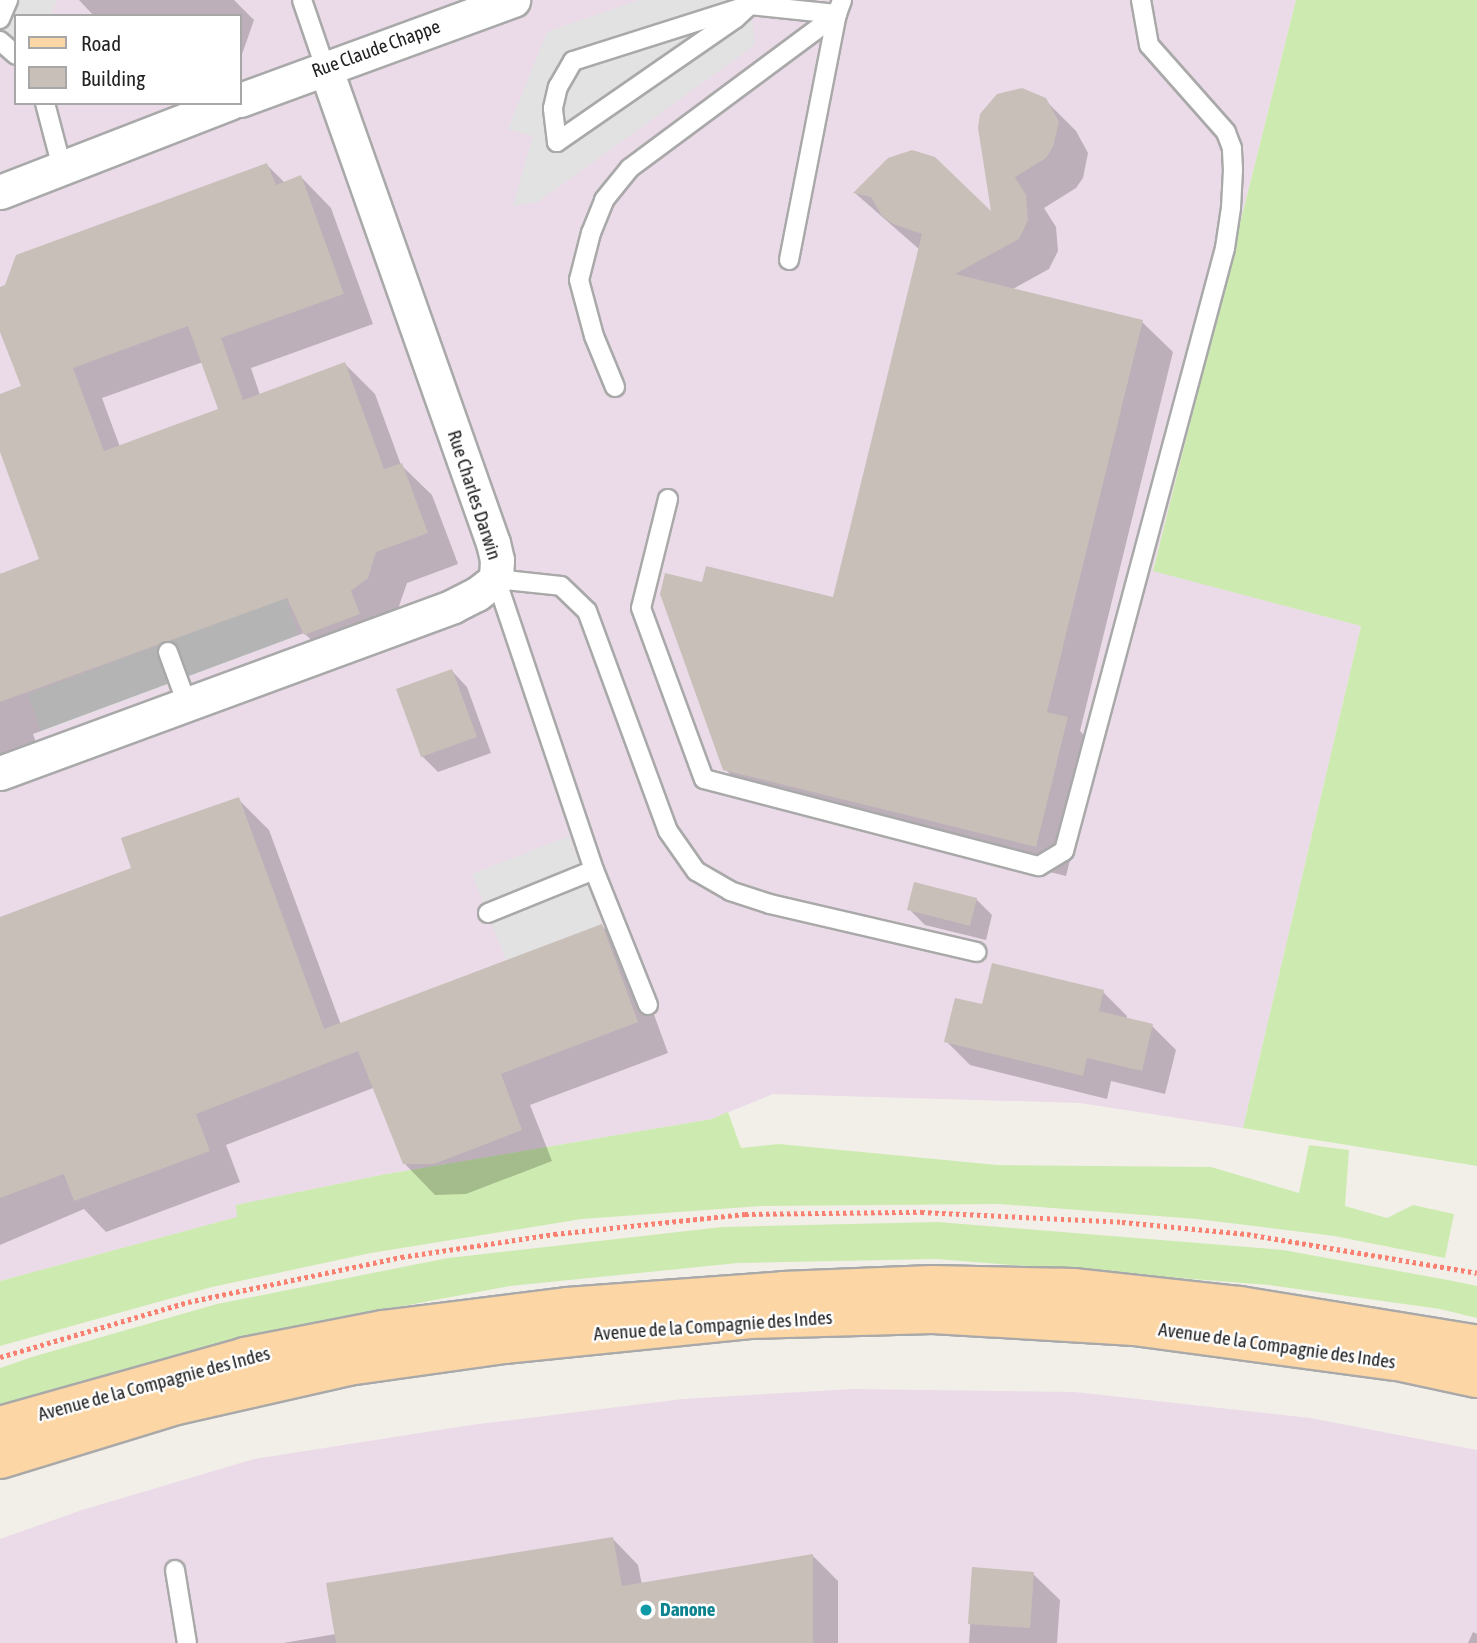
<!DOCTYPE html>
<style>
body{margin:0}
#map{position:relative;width:1477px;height:1643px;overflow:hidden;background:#f2efe9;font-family:"Asap Condensed",sans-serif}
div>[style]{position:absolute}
.industrial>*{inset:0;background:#ebdbe8}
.grass>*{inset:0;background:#cdebb0}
.parking>*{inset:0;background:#e2e2e2}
.shadow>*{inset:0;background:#0003}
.building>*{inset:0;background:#c7bfb8}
.path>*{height:4.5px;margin-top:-2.25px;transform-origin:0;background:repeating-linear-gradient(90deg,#fa8072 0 3.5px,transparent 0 7px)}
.roads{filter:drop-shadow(2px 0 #a9a9a9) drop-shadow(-2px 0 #a9a9a9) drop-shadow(0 2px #a9a9a9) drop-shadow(0 -2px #a9a9a9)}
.lane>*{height:18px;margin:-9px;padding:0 9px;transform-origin:9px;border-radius:9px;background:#fff}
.street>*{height:33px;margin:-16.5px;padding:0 16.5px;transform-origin:16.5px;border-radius:16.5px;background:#fff}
.primary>*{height:38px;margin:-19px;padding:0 19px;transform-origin:19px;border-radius:19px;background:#fcd6a4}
.dots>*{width:19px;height:19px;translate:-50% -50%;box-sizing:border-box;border:4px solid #fff;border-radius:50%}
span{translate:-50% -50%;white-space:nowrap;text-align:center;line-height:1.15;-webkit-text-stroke:5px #fff;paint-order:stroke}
.street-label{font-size:19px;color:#222}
.culture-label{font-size:19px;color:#0d838f;font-weight:700}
.left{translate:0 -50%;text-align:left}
.legend{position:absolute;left:14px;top:14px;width:228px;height:91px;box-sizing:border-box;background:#fff;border:2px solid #a7a7a7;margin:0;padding:9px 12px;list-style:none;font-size:21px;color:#222}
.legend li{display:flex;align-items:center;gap:14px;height:35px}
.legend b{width:35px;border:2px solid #a7a7a7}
</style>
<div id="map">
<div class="industrial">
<div style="clip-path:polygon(evenodd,0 0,1296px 0,1153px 570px,1361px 626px,1243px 1128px,1080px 1103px,773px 1094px,712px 1119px,381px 1175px,237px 1205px,238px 1217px,0 1281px,0 0,16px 16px,240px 16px,240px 103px,16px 103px,16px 16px)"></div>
<div style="clip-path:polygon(853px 1389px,1075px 1392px,1310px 1418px,1477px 1450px,1477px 1643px,0 1643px,0 1539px,82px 1510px,254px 1459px,471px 1425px,683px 1399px)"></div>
</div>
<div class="grass">
<div style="clip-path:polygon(1296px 0,1477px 0,1477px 1166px,1243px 1128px,1361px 626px,1153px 571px)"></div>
<div style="clip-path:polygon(728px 1112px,741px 1148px,779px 1144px,997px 1165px,1211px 1167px,1299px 1193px,1309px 1145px,1349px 1150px,1345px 1206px,1387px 1218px,1413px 1205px,1454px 1214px,1445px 1258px,1334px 1236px,1197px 1219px,999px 1204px,761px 1206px,582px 1219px,371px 1253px,212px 1287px,0 1346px,0 1281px,237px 1217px,236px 1205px,381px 1175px,712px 1119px)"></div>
<div style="clip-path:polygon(938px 1222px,1283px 1250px,1448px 1280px,1477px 1286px,1477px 1318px,1440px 1309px,1269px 1285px,936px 1259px,738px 1263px,510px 1286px,253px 1334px,0 1405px,0 1368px,32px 1357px,217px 1304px,448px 1258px,722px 1227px)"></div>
</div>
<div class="parking">
<div style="clip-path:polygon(8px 0,57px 0,51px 16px,16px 16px,16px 43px,0 37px,0 19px)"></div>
<div style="clip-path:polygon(639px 0,750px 0,755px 45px,538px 202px,513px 206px,533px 136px,508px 129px,547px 32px)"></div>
<div style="clip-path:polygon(256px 516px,299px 635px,41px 732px,28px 694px,247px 612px)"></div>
<div style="clip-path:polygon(569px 836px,602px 924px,506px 960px,472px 874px)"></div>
</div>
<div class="shadow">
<div style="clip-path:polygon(79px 0,234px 0,254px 20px,240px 60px,240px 16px,94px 16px)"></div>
<div style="clip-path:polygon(1045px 100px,1076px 131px,1088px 153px,1083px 178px,1076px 188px,1044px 208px,1056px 227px,1058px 251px,1049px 269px,1011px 290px,1142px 322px,1173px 352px,1080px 731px,1098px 749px,1066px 876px,756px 800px,725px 769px,704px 584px,834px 599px,920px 250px,855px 193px,993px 216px)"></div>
<div style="clip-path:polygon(evenodd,267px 165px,285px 183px,301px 177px,331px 208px,373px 324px,251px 368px,260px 395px,345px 364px,375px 394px,401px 465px,432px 495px,458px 564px,407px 583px,398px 609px,336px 664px,304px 633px,33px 734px,41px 757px,0 773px,0 572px,1px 575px,41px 560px,0 446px,0 396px,24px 387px,0 327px,0 289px,267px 165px,203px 362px,220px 410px,120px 447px,102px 398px,203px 362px)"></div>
<div style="clip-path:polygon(452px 671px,467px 687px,491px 753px,438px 772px,422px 756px)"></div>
<div style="clip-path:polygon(238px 799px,269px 830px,341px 1025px,602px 926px,633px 957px,668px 1053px,530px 1105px,552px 1161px,466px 1194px,435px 1195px,404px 1163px,373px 1088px,226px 1145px,240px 1182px,106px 1232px,84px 1209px,0 1245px,0 918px,134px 869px)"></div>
<div style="clip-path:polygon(976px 899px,992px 915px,986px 940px,925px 925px,909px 909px)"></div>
<div style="clip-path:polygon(1103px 992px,1127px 1016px,1126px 1019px,1152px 1026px,1176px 1050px,1165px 1094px,1111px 1081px,1107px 1099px,970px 1065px,946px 1041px,983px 1007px)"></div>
<div style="clip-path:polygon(613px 1539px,638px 1565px,642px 1585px,813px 1556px,838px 1581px,838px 1643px,283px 1643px,336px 1634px)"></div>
<div style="clip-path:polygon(974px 1569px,1033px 1574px,1060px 1600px,1057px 1643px,969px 1643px)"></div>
<div style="clip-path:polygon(1473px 1632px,1477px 1634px,1477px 1643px,1468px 1643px)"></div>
</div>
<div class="building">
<div style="clip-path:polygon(1022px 88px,1046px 98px,1059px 122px,1053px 147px,1046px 158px,1015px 177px,1026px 195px,1028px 220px,1019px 239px,955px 274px,1143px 320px,1047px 712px,1068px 717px,1036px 847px,723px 770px,660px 594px,665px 573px,702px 582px,706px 566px,833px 597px,922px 234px,893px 224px,882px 216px,871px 197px,853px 193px,888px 158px,912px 150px,935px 157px,991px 211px,978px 128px,980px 114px,997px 94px)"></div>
<div style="clip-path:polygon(evenodd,267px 163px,276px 185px,301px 175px,344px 294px,221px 338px,243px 400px,345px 362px,384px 469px,402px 463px,428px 533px,376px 552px,368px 578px,351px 591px,360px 614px,304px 635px,287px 598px,0 702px,0 574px,39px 559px,0 452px,0 394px,21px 386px,0 332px,0 287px,5px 285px,16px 255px,267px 163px,188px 326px,218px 409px,104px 451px,73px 368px,188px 326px)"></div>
<div style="clip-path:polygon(452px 669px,477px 737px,421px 757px,396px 689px)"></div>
<div style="clip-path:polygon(239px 797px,324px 1029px,602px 924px,638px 1022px,501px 1074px,522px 1130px,434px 1164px,403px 1164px,358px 1051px,196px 1114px,210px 1151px,74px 1201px,64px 1174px,0 1198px,0 917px,131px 868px,121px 838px)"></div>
<div style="clip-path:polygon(914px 882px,977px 898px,970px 926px,907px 910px)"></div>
<div style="clip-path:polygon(992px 963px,1104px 990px,1099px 1011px,1153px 1024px,1142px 1071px,1087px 1058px,1083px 1076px,944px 1042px,955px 998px,982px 1004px)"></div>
<div style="clip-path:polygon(613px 1537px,622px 1586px,813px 1554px,813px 1643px,336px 1643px,326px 1583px)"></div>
<div style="clip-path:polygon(972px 1567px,1034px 1572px,1030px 1628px,968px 1624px)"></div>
</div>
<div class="path">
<div style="left:0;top:1357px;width:196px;rotate:-16.3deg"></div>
<div style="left:188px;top:1302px;width:218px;rotate:-11.9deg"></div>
<div style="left:401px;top:1257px;width:155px;rotate:-8.5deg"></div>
<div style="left:554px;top:1234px;width:192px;rotate:-6deg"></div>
<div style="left:745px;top:1214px;width:176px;rotate:-0.7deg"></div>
<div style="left:921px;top:1212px;width:201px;rotate:2.8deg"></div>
<div style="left:1122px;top:1222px;width:126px;rotate:5.5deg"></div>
<div style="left:1247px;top:1234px;width:233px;rotate:9.6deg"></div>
</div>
<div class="roads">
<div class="lane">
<div style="left:302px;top:0;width:71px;rotate:71.1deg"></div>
<div style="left:750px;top:5px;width:19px;rotate:137deg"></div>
<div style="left:736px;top:18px;width:218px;rotate:145.3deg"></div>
<div style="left:557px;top:142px;width:34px;rotate:-97deg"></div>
<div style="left:553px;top:108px;width:22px;rotate:-77deg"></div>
<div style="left:558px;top:87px;width:30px;rotate:-60deg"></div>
<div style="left:573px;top:61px;width:186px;rotate:-17.6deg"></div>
<div style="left:750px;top:5px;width:87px;rotate:5.9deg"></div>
<div style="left:0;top:19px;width:21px;rotate:-67deg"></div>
<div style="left:0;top:41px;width:21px;rotate:41deg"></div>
<div style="left:45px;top:103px;width:67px;rotate:75.3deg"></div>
<div style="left:789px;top:260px;width:251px;rotate:-79deg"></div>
<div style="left:837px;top:14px;width:15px;rotate:-70deg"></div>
<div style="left:615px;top:387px;width:55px;rotate:-112.4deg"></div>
<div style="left:594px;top:336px;width:58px;rotate:-105deg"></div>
<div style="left:579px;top:280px;width:49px;rotate:-75.7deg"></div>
<div style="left:591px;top:233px;width:35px;rotate:-68deg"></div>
<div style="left:604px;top:200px;width:41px;rotate:-50.9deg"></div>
<div style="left:630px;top:168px;width:258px;rotate:-36.6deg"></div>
<div style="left:668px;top:499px;width:112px;rotate:103.9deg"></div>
<div style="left:641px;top:608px;width:182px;rotate:69.8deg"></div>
<div style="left:704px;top:779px;width:346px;rotate:14.6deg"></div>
<div style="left:1039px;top:866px;width:29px;rotate:-31deg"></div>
<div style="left:1064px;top:851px;width:624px;rotate:-75.05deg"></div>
<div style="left:1225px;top:248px;width:40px;rotate:-81.5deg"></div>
<div style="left:1231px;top:208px;width:38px;rotate:-87deg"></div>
<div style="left:1233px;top:170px;width:22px;rotate:-93deg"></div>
<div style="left:1232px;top:148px;width:17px;rotate:-111deg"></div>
<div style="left:1226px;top:132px;width:116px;rotate:-131.5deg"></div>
<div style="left:1149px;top:45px;width:46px;rotate:-100.1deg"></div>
<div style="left:168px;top:652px;width:55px;rotate:69.9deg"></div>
<div style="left:488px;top:913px;width:114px;rotate:-22.1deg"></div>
<div style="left:648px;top:1005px;width:145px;rotate:-111.8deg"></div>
<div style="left:594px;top:870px;width:307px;rotate:-108.6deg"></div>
<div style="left:496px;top:579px;width:65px;rotate:6.1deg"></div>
<div style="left:561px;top:586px;width:36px;rotate:44deg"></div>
<div style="left:587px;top:611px;width:234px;rotate:69.8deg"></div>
<div style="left:668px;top:831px;width:49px;rotate:55deg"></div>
<div style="left:696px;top:871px;width:39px;rotate:30deg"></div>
<div style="left:730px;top:891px;width:42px;rotate:18deg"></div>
<div style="left:770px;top:904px;width:212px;rotate:13.1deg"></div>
<div style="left:175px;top:1570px;width:74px;rotate:80.7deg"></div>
</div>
<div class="street">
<div style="left:240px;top:100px;width:291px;rotate:-20.1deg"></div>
<div style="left:0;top:192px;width:247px;rotate:-21.2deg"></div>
<div style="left:0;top:773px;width:483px;rotate:-20.2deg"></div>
<div style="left:453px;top:606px;width:27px;rotate:-27deg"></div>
<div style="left:477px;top:594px;width:24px;rotate:-38deg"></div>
<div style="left:496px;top:579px;width:19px;rotate:-87deg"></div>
<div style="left:497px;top:560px;width:17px;rotate:-103deg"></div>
<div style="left:493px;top:543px;width:505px;rotate:-109.44deg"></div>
</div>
<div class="primary">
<div style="left:0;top:1426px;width:255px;rotate:-15.7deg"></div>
<div style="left:245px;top:1357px;width:141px;rotate:-11.1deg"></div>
<div style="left:383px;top:1330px;width:185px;rotate:-7.1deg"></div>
<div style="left:567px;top:1307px;width:217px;rotate:-4.2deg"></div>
<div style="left:783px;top:1291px;width:149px;rotate:-2.3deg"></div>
<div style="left:932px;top:1285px;width:141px;rotate:1.2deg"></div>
<div style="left:1073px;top:1288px;width:168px;rotate:6.2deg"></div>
<div style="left:1240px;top:1306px;width:240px;rotate:9.3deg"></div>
<div style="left:0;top:1459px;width:185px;rotate:-17deg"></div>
<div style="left:177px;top:1405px;width:175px;rotate:-12.8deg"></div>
<div style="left:348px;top:1366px;width:158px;rotate:-8deg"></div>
<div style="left:504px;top:1344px;width:247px;rotate:-5.8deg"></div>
<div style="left:750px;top:1319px;width:183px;rotate:-1.6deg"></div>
<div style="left:933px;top:1314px;width:201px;rotate:3.4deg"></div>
<div style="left:1134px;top:1326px;width:265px;rotate:7.6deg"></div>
<div style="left:1397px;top:1361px;width:82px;rotate:12deg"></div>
</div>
</div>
<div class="dots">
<div style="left:646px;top:1610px;background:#0f9aa8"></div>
</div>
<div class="street-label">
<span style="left:376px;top:49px;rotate:-20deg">Rue Claude Chappe</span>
<span style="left:474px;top:495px;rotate:72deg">Rue Charles Darwin</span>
<span style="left:713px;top:1326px;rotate:-4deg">Avenue de la Compagnie des Indes</span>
<span style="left:1277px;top:1346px;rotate:8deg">Avenue de la Compagnie des Indes</span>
<span style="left:154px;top:1384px;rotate:-15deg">Avenue de la Compagnie des Indes</span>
</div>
<div class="culture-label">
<span class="left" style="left:660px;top:1610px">Danone</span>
</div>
<ul class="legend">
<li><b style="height:9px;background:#fcd6a4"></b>Road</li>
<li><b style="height:19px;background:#c7bfb8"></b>Building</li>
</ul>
</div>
